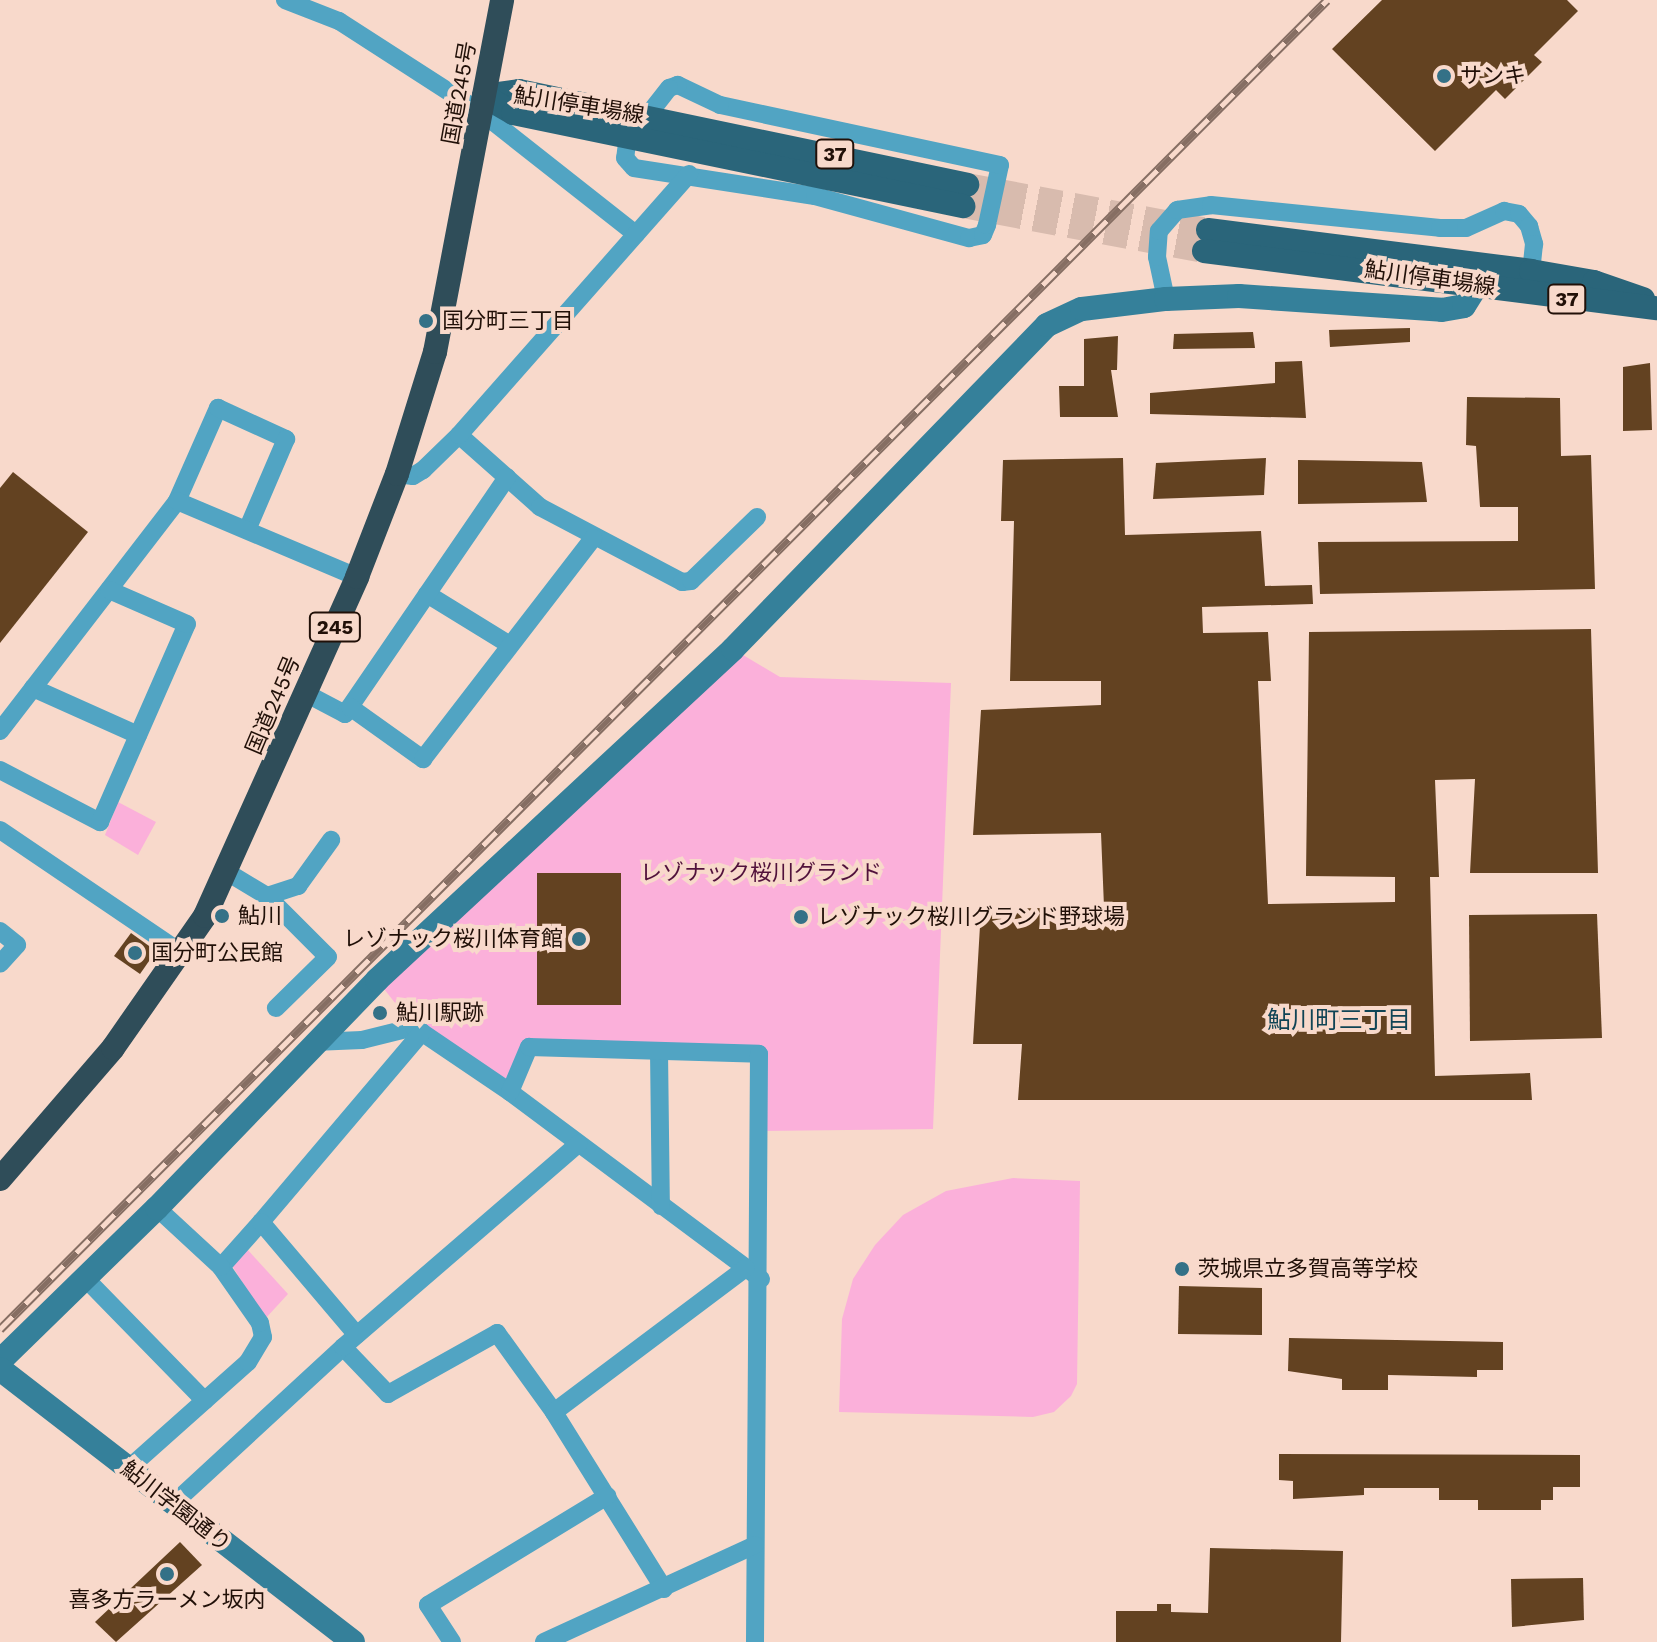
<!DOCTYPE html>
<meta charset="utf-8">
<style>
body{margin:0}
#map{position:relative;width:1657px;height:1642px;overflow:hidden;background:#f8d9cb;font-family:"Work Sans","Noto Sans JP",sans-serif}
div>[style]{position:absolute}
.green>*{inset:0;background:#fbb0da}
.building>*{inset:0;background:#634221}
.primary-tunnel>*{height:24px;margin-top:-12px;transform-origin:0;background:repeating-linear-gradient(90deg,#d8bbae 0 24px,transparent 0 36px)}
.street>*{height:18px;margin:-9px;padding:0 9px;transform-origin:9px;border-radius:9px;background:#51a4c3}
.secondary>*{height:24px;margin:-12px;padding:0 12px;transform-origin:12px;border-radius:12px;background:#35809a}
.primary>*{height:24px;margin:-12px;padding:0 12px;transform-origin:12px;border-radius:12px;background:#2a657a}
.highway>*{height:24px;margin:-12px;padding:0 12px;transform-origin:12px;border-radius:12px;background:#2f4d59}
.rail>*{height:9px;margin-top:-4.5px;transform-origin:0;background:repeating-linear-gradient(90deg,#f8d9cb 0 18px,#866e63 0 36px);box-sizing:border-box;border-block:2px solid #866e63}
.dots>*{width:22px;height:22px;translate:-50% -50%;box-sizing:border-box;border:4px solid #f8d9cb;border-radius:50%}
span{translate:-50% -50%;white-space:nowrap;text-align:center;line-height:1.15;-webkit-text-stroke:8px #f8d9cb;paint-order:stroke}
.shield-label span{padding:2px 6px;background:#f8d9cb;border:2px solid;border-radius:6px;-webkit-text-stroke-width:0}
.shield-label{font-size:20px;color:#211008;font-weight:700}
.poi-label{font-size:22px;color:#211008}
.left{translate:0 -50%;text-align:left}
.right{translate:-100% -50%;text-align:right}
.street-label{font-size:22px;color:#211008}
.park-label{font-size:22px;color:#51113b}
.neighbourhood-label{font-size:24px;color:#104455}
</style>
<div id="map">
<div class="green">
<div style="clip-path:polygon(733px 649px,780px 677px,951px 683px,933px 1129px,760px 1131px,759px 1054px,529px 1047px,510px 1092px,414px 1027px,377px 980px)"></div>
<div style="clip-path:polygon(118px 802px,156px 822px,138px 855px,105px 835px)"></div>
<div style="clip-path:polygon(1013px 1178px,1080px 1181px,1077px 1384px,1071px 1396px,1054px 1412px,1033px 1417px,839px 1412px,842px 1319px,853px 1279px,875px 1245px,903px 1215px,946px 1191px)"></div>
<div style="clip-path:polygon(247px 1249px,288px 1294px,265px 1319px,231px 1264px)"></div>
</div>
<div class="building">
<div style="clip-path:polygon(1382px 0,1567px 0,1578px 11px,1534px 55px,1542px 62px,1505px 99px,1496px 90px,1435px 151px,1332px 49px)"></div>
<div style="clip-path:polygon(1410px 328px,1410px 342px,1330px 347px,1329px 330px)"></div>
<div style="clip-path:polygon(1253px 332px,1255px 348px,1173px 349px,1174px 334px)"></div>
<div style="clip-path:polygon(1118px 336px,1117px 370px,1111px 370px,1118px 417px,1060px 417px,1059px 386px,1084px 386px,1084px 339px)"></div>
<div style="clip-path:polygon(1302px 361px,1306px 418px,1150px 414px,1150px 393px,1275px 383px,1275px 362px)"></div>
<div style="clip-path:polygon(1650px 363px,1652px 430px,1623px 431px,1623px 367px)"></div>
<div style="clip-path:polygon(1467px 397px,1560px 398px,1561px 456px,1591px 455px,1595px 589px,1320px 594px,1318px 542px,1518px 541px,1518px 507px,1480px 507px,1476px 446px,1466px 445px)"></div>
<div style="clip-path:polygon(1123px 458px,1125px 535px,1261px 531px,1265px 586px,1312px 585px,1313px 604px,1202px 607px,1203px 633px,1268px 632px,1271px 681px,1258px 681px,1268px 904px,1395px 902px,1395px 877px,1306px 876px,1309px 632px,1591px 629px,1598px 873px,1470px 873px,1475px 779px,1435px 780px,1439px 877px,1430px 877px,1435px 1076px,1530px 1073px,1532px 1100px,1018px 1100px,1022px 1044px,973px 1044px,981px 909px,1104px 907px,1101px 833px,973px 835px,981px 710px,1101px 705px,1101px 681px,1010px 681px,1014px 521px,1001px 521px,1003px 460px)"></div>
<div style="clip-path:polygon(1266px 458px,1264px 495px,1153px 499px,1156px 463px)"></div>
<div style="clip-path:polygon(1298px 460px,1422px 462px,1427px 502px,1298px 504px)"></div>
<div style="clip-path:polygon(13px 472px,88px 532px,0 643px,0 488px)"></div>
<div style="clip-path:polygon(537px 873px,621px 873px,621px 1005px,537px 1005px)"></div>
<div style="clip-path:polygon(1597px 914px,1602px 1038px,1470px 1041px,1469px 915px)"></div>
<div style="clip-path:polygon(131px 933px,156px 951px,140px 974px,114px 956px)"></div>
<div style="clip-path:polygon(1179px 1286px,1262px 1288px,1262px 1335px,1178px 1334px)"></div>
<div style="clip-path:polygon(1289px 1338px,1503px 1342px,1503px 1370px,1477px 1370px,1477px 1377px,1388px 1375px,1388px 1390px,1342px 1390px,1342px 1379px,1288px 1371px)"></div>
<div style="clip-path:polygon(1279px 1454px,1580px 1455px,1580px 1487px,1553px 1487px,1553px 1500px,1541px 1500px,1541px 1510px,1478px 1510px,1478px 1500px,1439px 1500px,1439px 1488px,1364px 1488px,1364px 1495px,1293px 1499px,1293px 1481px,1279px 1480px)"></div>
<div style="clip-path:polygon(180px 1542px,202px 1565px,116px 1642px,95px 1622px)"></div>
<div style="clip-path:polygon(1210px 1548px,1343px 1551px,1341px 1642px,1116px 1642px,1116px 1611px,1157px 1611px,1157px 1604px,1171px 1604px,1171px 1612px,1208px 1613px)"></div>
<div style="clip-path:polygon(1583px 1578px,1584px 1620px,1512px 1627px,1511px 1579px)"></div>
</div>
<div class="primary-tunnel">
<div style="left:967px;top:185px;width:245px;rotate:10.6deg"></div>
<div style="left:963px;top:206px;width:245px;rotate:10.6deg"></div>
</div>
<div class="street">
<div style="left:285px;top:0;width:58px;rotate:21.3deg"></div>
<div style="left:339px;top:21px;width:170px;rotate:32.8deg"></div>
<div style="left:482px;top:113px;width:196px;rotate:38.2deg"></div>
<div style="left:628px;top:135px;width:23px;rotate:97deg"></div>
<div style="left:625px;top:158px;width:13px;rotate:48deg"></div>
<div style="left:634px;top:168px;width:183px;rotate:8.8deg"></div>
<div style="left:815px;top:196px;width:160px;rotate:15.3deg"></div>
<div style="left:969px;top:238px;width:14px;rotate:-12deg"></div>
<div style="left:983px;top:235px;width:11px;rotate:-68deg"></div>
<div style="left:987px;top:225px;width:61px;rotate:-77.8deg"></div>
<div style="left:1000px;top:165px;width:286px;rotate:-167.9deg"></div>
<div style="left:720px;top:105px;width:47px;rotate:-154.5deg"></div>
<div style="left:678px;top:85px;width:9px;rotate:162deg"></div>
<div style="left:669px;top:88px;width:36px;rotate:128deg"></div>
<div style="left:1166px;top:299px;width:43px;rotate:-102.1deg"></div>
<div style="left:1157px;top:257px;width:26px;rotate:-86deg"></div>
<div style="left:1159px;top:231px;width:28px;rotate:-49deg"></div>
<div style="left:1177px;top:210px;width:34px;rotate:-8deg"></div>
<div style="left:1211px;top:205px;width:230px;rotate:5.7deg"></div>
<div style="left:1440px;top:228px;width:26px"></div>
<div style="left:1466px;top:228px;width:42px;rotate:-24.1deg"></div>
<div style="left:1504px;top:211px;width:15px;rotate:11deg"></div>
<div style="left:1519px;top:214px;width:16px;rotate:50deg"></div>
<div style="left:1529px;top:226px;width:19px;rotate:74deg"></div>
<div style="left:1534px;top:244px;width:27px;rotate:96deg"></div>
<div style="left:459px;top:435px;width:108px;rotate:41.6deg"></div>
<div style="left:540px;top:507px;width:161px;rotate:27.8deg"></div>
<div style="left:682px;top:582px;width:9px;rotate:-6deg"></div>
<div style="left:691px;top:581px;width:92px;rotate:-44.1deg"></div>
<div style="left:397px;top:474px;width:16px;rotate:7deg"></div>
<div style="left:413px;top:476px;width:12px;rotate:-31deg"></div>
<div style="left:423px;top:470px;width:50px;rotate:-44.2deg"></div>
<div style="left:459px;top:435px;width:348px;rotate:-48.6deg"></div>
<div style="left:177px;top:501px;width:102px;rotate:-66.2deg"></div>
<div style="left:218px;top:408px;width:75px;rotate:24.5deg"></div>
<div style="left:286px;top:439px;width:99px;rotate:113.2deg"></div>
<div style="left:427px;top:594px;width:97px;rotate:31.6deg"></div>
<div style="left:33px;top:688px;width:115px;rotate:24.1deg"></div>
<div style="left:307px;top:694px;width:43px;rotate:27.8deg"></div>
<div style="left:345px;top:714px;width:287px;rotate:-55.6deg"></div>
<div style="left:350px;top:707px;width:90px;rotate:35.5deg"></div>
<div style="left:423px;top:759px;width:279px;rotate:-52.4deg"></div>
<div style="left:0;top:731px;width:290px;rotate:-52.4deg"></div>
<div style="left:177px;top:501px;width:195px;rotate:22.9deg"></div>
<div style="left:0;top:770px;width:113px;rotate:27.5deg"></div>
<div style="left:100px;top:822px;width:216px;rotate:-66.3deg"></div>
<div style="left:187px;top:624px;width:85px;rotate:-156.4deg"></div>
<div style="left:0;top:830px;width:220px;rotate:34.1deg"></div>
<div style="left:227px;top:872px;width:47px;rotate:31deg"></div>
<div style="left:267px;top:896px;width:86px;rotate:45deg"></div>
<div style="left:328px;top:957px;width:73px;rotate:135.6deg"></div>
<div style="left:267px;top:896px;width:33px;rotate:-18deg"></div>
<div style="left:298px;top:886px;width:57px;rotate:-54.3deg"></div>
<div style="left:0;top:931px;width:22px;rotate:39deg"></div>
<div style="left:17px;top:945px;width:25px;rotate:132deg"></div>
<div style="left:314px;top:1042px;width:48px;rotate:-2.4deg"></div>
<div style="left:362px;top:1040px;width:54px;rotate:-14deg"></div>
<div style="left:414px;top:1027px;width:116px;rotate:34.1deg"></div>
<div style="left:510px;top:1092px;width:313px;rotate:36.7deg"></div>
<div style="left:659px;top:1051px;width:155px;rotate:89.3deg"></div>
<div style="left:510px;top:1092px;width:49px;rotate:-67.1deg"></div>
<div style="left:529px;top:1047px;width:230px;rotate:1.7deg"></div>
<div style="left:759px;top:1054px;width:588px;rotate:90.39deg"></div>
<div style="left:261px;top:1222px;width:249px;rotate:-49.7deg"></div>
<div style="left:221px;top:1267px;width:60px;rotate:-48.4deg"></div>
<div style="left:261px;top:1222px;width:148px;rotate:49.7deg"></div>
<div style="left:86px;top:1279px;width:170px;rotate:45.7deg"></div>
<div style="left:343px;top:1347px;width:65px;rotate:46.2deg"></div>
<div style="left:388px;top:1394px;width:125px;rotate:-29.2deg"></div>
<div style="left:497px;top:1333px;width:97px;rotate:54.2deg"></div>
<div style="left:129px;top:1468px;width:159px;rotate:-41.7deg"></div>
<div style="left:248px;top:1362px;width:29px;rotate:-59deg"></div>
<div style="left:263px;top:1337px;width:14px;rotate:-102deg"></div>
<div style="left:260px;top:1323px;width:68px;rotate:-124.9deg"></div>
<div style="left:221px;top:1267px;width:87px;rotate:-137.3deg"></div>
<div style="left:173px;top:1504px;width:231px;rotate:-42.7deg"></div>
<div style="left:343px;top:1347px;width:311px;rotate:-40.8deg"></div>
<div style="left:664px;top:1589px;width:208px;rotate:-121.9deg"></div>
<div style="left:554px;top:1412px;width:240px;rotate:-36.9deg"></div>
<div style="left:452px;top:1642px;width:44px;rotate:-123deg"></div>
<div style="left:428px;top:1605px;width:210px;rotate:-31.3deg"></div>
<div style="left:544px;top:1642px;width:232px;rotate:-24.7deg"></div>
</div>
<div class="secondary">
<div style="left:0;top:1361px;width:219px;rotate:-44.3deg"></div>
<div style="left:157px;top:1208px;width:317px;rotate:-46deg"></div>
<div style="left:377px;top:980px;width:486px;rotate:-42.9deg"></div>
<div style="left:733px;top:649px;width:451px;rotate:-45.9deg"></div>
<div style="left:1047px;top:325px;width:38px;rotate:-25deg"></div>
<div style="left:1082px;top:309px;width:85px;rotate:-6.8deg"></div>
<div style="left:1166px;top:299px;width:73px;rotate:-2.4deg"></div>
<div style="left:1239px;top:296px;width:203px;rotate:3.9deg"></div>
<div style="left:1442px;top:310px;width:22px;rotate:-10deg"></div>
<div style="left:1464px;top:306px;width:26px;rotate:-58deg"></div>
<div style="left:0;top:1369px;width:446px;rotate:37.7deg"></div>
</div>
<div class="primary">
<div style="left:484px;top:96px;width:35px;rotate:-8deg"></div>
<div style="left:519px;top:91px;width:458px;rotate:11.8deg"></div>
<div style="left:484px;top:96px;width:34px;rotate:30deg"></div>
<div style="left:513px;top:113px;width:460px;rotate:11.7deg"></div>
<div style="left:1208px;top:230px;width:326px;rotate:7.2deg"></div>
<div style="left:1531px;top:271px;width:64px;rotate:9.9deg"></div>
<div style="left:1594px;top:282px;width:52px;rotate:19.1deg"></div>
<div style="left:1204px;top:251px;width:457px;rotate:7.2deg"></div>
</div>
<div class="highway">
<div style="left:0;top:1179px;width:173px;rotate:-49.2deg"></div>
<div style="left:113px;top:1048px;width:161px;rotate:-55.1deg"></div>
<div style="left:205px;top:916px;width:372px;rotate:-65.8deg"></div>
<div style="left:357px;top:577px;width:110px;rotate:-68.8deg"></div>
<div style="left:397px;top:474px;width:128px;rotate:-72.7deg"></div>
<div style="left:435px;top:352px;width:358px;rotate:-79.2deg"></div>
</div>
<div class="rail">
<div style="left:0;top:1329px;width:1878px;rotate:-45.04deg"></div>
</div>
<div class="dots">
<div style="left:1444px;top:76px;background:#347187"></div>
<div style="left:426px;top:321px;background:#347187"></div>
<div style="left:222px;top:916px;background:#347187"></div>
<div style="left:801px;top:917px;background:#347187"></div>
<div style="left:579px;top:939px;background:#347187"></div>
<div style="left:135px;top:953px;background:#347187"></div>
<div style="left:380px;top:1013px;background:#347187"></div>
<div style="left:1182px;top:1269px;background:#347187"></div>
<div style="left:167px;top:1574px;background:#347187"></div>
</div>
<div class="shield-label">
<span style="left:835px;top:154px">37</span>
<span style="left:1567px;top:299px">37</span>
<span style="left:335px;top:627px">245</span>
</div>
<div class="poi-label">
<span class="left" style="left:1460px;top:76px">サンキ</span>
<span class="left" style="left:442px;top:321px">国分町三丁目</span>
<span class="left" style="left:238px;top:916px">鮎川</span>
<span class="left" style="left:817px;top:917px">レゾナック桜川グランド野球場</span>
<span class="right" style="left:563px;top:939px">レゾナック桜川体育館</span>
<span class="left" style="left:151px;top:953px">国分町公民館</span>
<span class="left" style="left:396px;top:1013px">鮎川駅跡</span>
<span class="left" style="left:1198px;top:1269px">茨城県立多賀高等学校</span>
<span style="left:167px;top:1600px">喜多方ラーメン坂内</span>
</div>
<div class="street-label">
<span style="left:459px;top:93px;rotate:-80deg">国道245号</span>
<span style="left:579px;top:105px;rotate:9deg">鮎川停車場線</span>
<span style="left:1430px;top:278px;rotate:8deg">鮎川停車場線</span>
<span style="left:273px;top:705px;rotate:-67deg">国道245号</span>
<span style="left:176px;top:1506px;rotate:38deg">鮎川学園通り</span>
</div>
<div class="park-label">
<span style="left:761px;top:873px">レゾナック桜川グランド</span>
</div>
<div class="neighbourhood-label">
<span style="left:1339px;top:1021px">鮎川町三丁目</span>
</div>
</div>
